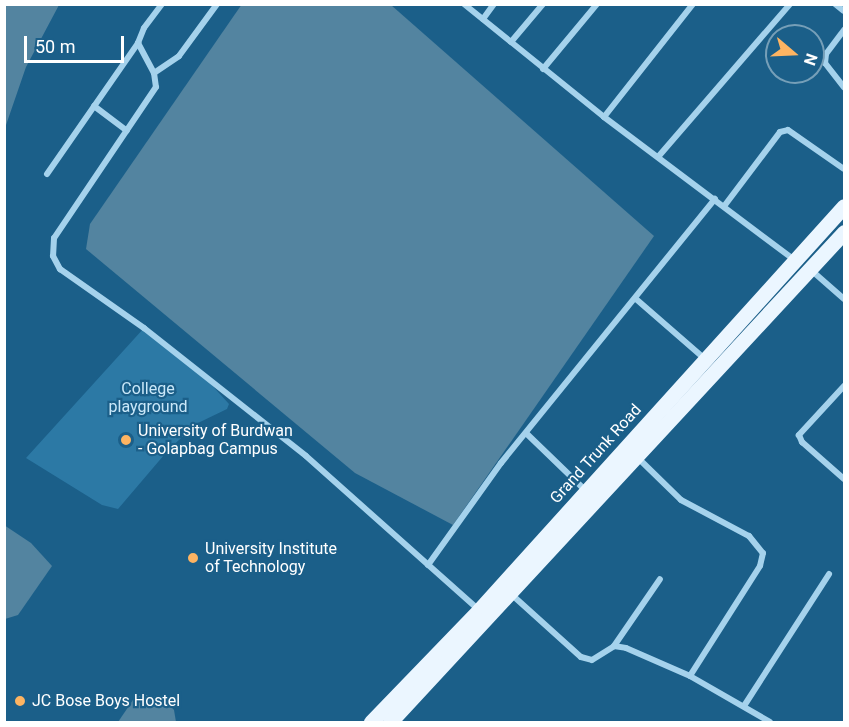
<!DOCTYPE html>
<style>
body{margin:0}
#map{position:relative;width:849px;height:727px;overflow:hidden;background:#1b5f89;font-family:Roboto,sans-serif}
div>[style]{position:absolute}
.green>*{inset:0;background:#2c79a5}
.water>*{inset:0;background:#5384a0}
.minor>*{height:6px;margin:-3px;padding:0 3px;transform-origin:3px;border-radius:3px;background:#a5d2ec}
.primary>*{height:15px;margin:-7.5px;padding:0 7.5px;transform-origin:7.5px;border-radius:7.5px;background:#ebf6ff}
.dots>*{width:16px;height:16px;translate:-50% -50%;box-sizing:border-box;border:3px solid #1b5f89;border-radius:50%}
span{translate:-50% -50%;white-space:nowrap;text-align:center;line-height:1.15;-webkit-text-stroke:4.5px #1b5f89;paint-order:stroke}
.park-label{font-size:16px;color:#cae8f9}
.poi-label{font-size:16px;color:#fff}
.left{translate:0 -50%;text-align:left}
.street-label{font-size:16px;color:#fff}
.frame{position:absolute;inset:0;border:6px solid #fff;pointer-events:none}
.north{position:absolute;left:765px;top:24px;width:60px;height:60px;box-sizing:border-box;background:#1b5f89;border:2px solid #769fb8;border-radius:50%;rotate:109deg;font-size:16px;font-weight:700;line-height:24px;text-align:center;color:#fff}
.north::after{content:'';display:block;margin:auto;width:21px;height:27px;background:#fdb462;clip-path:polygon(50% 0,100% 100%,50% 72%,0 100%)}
.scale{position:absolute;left:24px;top:36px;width:100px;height:27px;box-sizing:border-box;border:3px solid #fff;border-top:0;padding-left:8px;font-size:18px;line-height:21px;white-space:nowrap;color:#fff;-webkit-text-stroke:4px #1b5f89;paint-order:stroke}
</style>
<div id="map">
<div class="green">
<div style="clip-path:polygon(144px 328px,199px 371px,229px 404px,227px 409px,198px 423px,170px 448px,118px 509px,102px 505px,26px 458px)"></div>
</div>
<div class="water">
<div style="clip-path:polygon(5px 4px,59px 5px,26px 67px,5px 128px)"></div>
<div style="clip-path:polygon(242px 4px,391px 5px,654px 236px,453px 525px,355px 473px,86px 249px,90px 224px)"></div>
<div style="clip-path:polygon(4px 525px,31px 543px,52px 566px,18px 615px,5px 619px)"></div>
<div style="clip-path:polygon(146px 695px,164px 698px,174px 710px,176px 722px,118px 722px,135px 697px)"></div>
</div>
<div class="minor">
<div style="left:162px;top:4px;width:30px;rotate:127deg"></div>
<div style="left:144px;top:28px;width:16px;rotate:112deg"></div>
<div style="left:138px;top:43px;width:34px;rotate:62deg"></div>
<div style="left:154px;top:73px;width:14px;rotate:82deg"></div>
<div style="left:156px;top:87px;width:182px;rotate:124deg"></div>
<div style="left:54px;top:238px;width:18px;rotate:93deg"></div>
<div style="left:53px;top:256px;width:15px;rotate:62deg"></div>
<div style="left:60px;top:269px;width:103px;rotate:35.1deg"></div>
<div style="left:144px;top:328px;width:206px;rotate:38.3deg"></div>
<div style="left:306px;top:456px;width:232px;rotate:41.7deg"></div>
<div style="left:464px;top:4px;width:180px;rotate:38.9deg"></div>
<div style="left:604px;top:117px;width:236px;rotate:36.9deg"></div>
<div style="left:835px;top:4px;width:11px;rotate:38deg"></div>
<div style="left:483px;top:19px;width:19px;rotate:-54deg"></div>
<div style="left:844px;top:30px;width:30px;rotate:127deg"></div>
<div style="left:826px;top:54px;width:9px;rotate:96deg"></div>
<div style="left:825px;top:63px;width:31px;rotate:52deg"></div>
<div style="left:511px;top:42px;width:50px;rotate:-49.9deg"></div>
<div style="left:543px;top:69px;width:85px;rotate:-50.3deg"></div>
<div style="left:154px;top:73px;width:30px;rotate:-34deg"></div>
<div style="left:179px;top:56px;width:64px;rotate:-53.8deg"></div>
<div style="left:94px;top:106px;width:41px;rotate:37.1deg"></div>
<div style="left:604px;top:117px;width:144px;rotate:-51.8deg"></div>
<div style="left:658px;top:157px;width:202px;rotate:-49.2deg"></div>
<div style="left:47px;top:174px;width:160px;rotate:-55.2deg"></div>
<div style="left:725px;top:205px;width:91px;rotate:-53deg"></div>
<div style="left:780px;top:132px;width:8px;rotate:-14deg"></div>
<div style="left:788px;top:130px;width:68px;rotate:34.9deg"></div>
<div style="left:811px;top:270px;width:44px;rotate:41.3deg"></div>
<div style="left:636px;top:299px;width:91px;rotate:41deg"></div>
<div style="left:844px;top:386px;width:67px;rotate:132.6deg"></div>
<div style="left:799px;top:435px;width:8px;rotate:67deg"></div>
<div style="left:802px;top:442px;width:56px;rotate:41.4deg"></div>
<div style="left:527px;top:434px;width:81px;rotate:44deg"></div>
<div style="left:638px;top:458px;width:60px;rotate:44.3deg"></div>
<div style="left:681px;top:500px;width:77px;rotate:27.9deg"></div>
<div style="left:749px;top:536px;width:22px;rotate:51deg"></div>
<div style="left:763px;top:553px;width:13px;rotate:103deg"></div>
<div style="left:760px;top:566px;width:130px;rotate:122.5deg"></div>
<div style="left:428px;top:565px;width:125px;rotate:-54.4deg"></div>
<div style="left:501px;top:463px;width:340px;rotate:-51deg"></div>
<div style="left:511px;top:594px;width:94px;rotate:42deg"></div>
<div style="left:581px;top:657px;width:11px;rotate:15deg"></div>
<div style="left:592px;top:660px;width:26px;rotate:-32deg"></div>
<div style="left:614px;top:646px;width:12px;rotate:9deg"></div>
<div style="left:626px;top:648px;width:70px;rotate:23.6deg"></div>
<div style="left:690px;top:676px;width:92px;rotate:29.9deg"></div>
<div style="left:614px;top:646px;width:81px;rotate:-55.5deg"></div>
<div style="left:744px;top:706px;width:157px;rotate:-57.2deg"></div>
</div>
<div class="primary">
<div style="left:371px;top:722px;width:156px;rotate:-46deg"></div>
<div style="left:479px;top:610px;width:544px;rotate:-47.9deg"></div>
<div style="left:390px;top:722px;width:668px;rotate:-47.18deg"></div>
</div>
<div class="dots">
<div style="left:126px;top:440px;background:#fdb462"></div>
<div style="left:193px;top:558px;background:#fdb462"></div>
<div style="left:20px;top:701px;background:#fdb462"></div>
</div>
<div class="park-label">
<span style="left:148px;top:398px">College<br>playground</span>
</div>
<div class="poi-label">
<span class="left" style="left:138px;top:440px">University of Burdwan<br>- Golapbag Campus</span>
<span class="left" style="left:205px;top:558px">University Institute<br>of Technology</span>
<span class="left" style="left:32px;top:701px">JC Bose Boys Hostel</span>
</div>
<div class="street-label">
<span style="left:596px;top:454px;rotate:-48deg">Grand Trunk Road</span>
</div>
<div class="frame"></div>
<div class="north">N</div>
<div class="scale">50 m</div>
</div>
